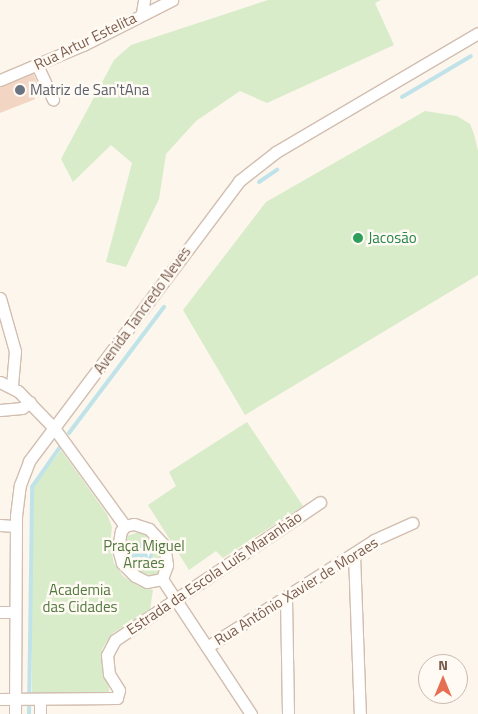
<!DOCTYPE html>
<meta charset="utf-8">
<style>
body{margin:0}
#map{position:relative;width:478px;height:714px;overflow:hidden;background:#fdf6ec;font-family:"Titillium Web",sans-serif}
div>[style]{position:absolute}
.green>*{inset:0;background:#d8ecc9}
.water>*{inset:0;background:#bfe3e8}
.round{border-radius:50%}
.stream>*{height:4px;margin:-2px;padding:0 2px;transform-origin:2px;border-radius:2px;background:#bfe3e8}
.building>*{inset:0;background:#f3d5c3}
.roads{filter:drop-shadow(1px 0 #d1beb0) drop-shadow(-1px 0 #d1beb0) drop-shadow(0 1px #d1beb0) drop-shadow(0 -1px #d1beb0)}
.minor>*{height:11px;margin:-5.5px;padding:0 5.5px;transform-origin:5.5px;border-radius:5.5px;background:#fff}
.dots>*{width:14px;height:14px;translate:-50% -50%;box-sizing:border-box;border:2px solid #fffaf3;border-radius:50%}
span{translate:-50% -50%;white-space:nowrap;text-align:center;line-height:1.15;-webkit-text-stroke:5px #fffaf3;paint-order:stroke}
.street-label{font-size:15px;color:#7a5c4d}
.worship-label{font-size:15px;color:#5b616d}
.left{translate:0 -50%;text-align:left}
.leisure-label{font-size:15px;color:#27864d}
.park-label{font-size:15px;color:#537a41}
.north{position:absolute;left:418px;top:654px;width:50px;height:50px;box-sizing:border-box;background:#fffaf3;border:1px solid #cabbb1;border-radius:50%;rotate:0deg;font-size:14px;font-weight:700;line-height:20px;text-align:center;color:#7a5c4d}
.north::after{content:'';display:block;margin:auto;width:18px;height:22px;background:#e76f51;clip-path:polygon(50% 0,100% 100%,50% 72%,0 100%)}
</style>
<div id="map">
<div class="green">
<div style="clip-path:polygon(268px 0,381px 0,375px 3px,394px 45px,267px 103px,240px 91px,196px 121px,166px 154px,159px 199px,126px 267px,106px 262px,132px 163px,111px 145px,73px 182px,61px 159px,114px 60px,131px 45px)"></div>
<div style="clip-path:polygon(425px 111px,457px 116px,470px 124px,474px 134px,478px 151px,478px 275px,245px 415px,183px 310px,266px 202px)"></div>
<div style="clip-path:polygon(247px 422px,303px 506px,223px 558px,216px 551px,189px 570px,148px 505px,176px 486px,169px 472px)"></div>
<div style="clip-path:polygon(61px 450px,107px 514px,112px 527px,110px 545px,114px 563px,123px 576px,138px 586px,153px 590px,150px 610px,113px 633px,102px 649px,102px 671px,109px 687px,109px 692px,103px 697px,32px 696px,32px 488px)"></div>
<div style="clip-path:polygon(139px 532px,147px 534px,159px 545px,162px 565px,160px 573px,154px 576px,135px 571px,127px 559px,124px 547px,127px 536px)"></div>
</div>
<div class="water">
<div class="round" style="left:131px;top:542px;width:22px;height:22px"></div>
</div>
<div class="stream">
<div style="left:402px;top:97px;width:80px;rotate:-30.7deg"></div>
<div style="left:259px;top:182px;width:22px;rotate:-34deg"></div>
<div style="left:69px;top:433px;width:158px;rotate:-53deg"></div>
<div style="left:29px;top:714px;width:227px;rotate:-89.2deg"></div>
<div style="left:32px;top:487px;width:49px;rotate:-55deg"></div>
</div>
<div class="building">
<div style="clip-path:polygon(32px 71px,43px 96px,0 113px,0 84px)"></div>
</div>
<div class="roads">
<div class="minor">
<div style="left:142px;top:13px;width:13px;rotate:-81deg"></div>
<div style="left:37px;top:65px;width:38px;rotate:65deg"></div>
<div style="left:0;top:80px;width:90px;rotate:-22.9deg"></div>
<div style="left:83px;top:45px;width:100px;rotate:-26.8deg"></div>
<div style="left:0;top:298px;width:55px;rotate:74.2deg"></div>
<div style="left:15px;top:351px;width:36px;rotate:95deg"></div>
<div style="left:0;top:382px;width:20px;rotate:27deg"></div>
<div style="left:18px;top:391px;width:52px;rotate:45.8deg"></div>
<div style="left:54px;top:428px;width:121px;rotate:54.1deg"></div>
<div style="left:0;top:410px;width:22px;rotate:-5deg"></div>
<div style="left:22px;top:408px;width:10px;rotate:-37deg"></div>
<div style="left:134px;top:524px;width:16px;rotate:18deg"></div>
<div style="left:149px;top:529px;width:22px;rotate:47deg"></div>
<div style="left:164px;top:545px;width:20px;rotate:81deg"></div>
<div style="left:167px;top:565px;width:15px;rotate:110deg"></div>
<div style="left:162px;top:579px;width:15px;rotate:169deg"></div>
<div style="left:147px;top:582px;width:13px;rotate:-153deg"></div>
<div style="left:135px;top:576px;width:18px;rotate:-135deg"></div>
<div style="left:122px;top:563px;width:15px;rotate:-106deg"></div>
<div style="left:118px;top:549px;width:18px;rotate:-81deg"></div>
<div style="left:121px;top:531px;width:6px;rotate:-51deg"></div>
<div style="left:125px;top:526px;width:9px;rotate:-13deg"></div>
<div style="left:0;top:525px;width:16px;rotate:4deg"></div>
<div style="left:354px;top:554px;width:160px;rotate:87.9deg"></div>
<div style="left:162px;top:579px;width:162px;rotate:56.6deg"></div>
<div style="left:286px;top:598px;width:116px;rotate:89deg"></div>
<div style="left:0;top:612px;width:15px"></div>
<div style="left:207px;top:647px;width:198px;rotate:-32.6deg"></div>
<div style="left:374px;top:540px;width:42px;rotate:-24.1deg"></div>
<div style="left:0;top:699px;width:117px;rotate:-0.5deg"></div>
<div style="left:117px;top:698px;width:8px;rotate:-76deg"></div>
<div style="left:119px;top:690px;width:19px;rotate:-122deg"></div>
<div style="left:109px;top:674px;width:19px;rotate:-96deg"></div>
<div style="left:107px;top:655px;width:17px;rotate:-62deg"></div>
<div style="left:115px;top:640px;width:247px;rotate:-33.9deg"></div>
<div style="left:40px;top:699px;width:15px;rotate:90deg"></div>
<div style="left:15px;top:714px;width:198px;rotate:-89.7deg"></div>
<div style="left:16px;top:516px;width:31px;rotate:-83deg"></div>
<div style="left:20px;top:485px;width:26px;rotate:-69deg"></div>
<div style="left:29px;top:461px;width:350px;rotate:-53.1deg"></div>
<div style="left:239px;top:181px;width:47px;rotate:-38.1deg"></div>
<div style="left:276px;top:152px;width:234px;rotate:-30.5deg"></div>
</div>
</div>
<div class="dots">
<div style="left:20px;top:90px;background:#6b7280"></div>
<div style="left:358px;top:238px;background:#2e9e5b"></div>
</div>
<div class="street-label">
<span style="left:85px;top:41px;rotate:-26deg">Rua Artur Estelita</span>
<span style="left:142px;top:310px;rotate:-54deg">Avenida Tancredo Neves</span>
<span style="left:214px;top:573px;rotate:-34deg">Estrada da Escola Luís Maranhão</span>
<span style="left:296px;top:591px;rotate:-32deg">Rua Antônio Xavier de Moraes</span>
</div>
<div class="worship-label">
<span class="left" style="left:30px;top:90px">Matriz de San'tAna</span>
</div>
<div class="leisure-label">
<span class="left" style="left:368px;top:238px">Jacosão</span>
</div>
<div class="park-label">
<span style="left:144px;top:554px">Praça Miguel<br>Arraes</span>
<span style="left:80px;top:598px">Academia<br>das Cidades</span>
</div>
<div class="north">N</div>
</div>
